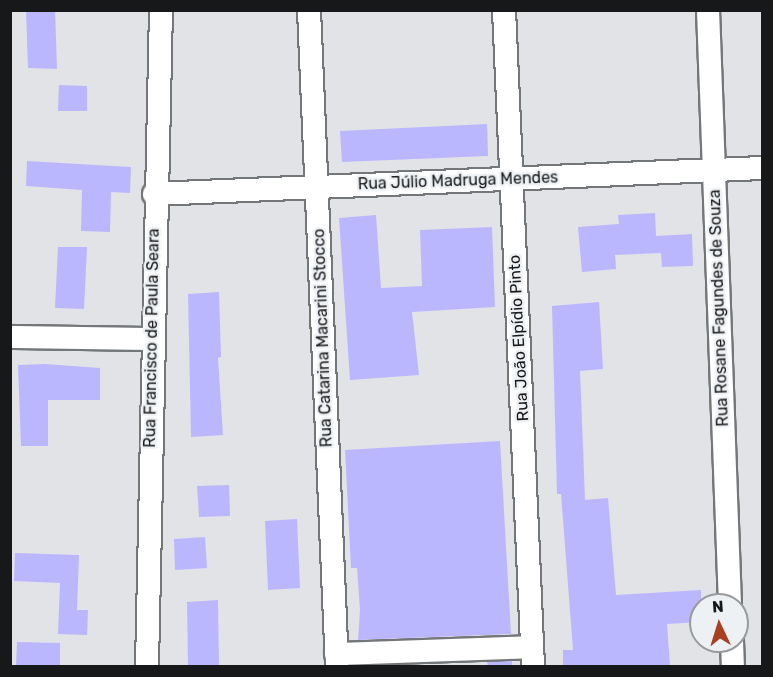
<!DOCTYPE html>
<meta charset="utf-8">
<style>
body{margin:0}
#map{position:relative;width:773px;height:677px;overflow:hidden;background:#e1e3e7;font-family:Rubik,sans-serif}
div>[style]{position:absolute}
.building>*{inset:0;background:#bbb7fe}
.roads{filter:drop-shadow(2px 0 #74777a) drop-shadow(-2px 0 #74777a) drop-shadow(0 2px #74777a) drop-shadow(0 -2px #74777a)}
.minor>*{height:22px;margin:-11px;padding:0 11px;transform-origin:11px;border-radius:11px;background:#fff}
span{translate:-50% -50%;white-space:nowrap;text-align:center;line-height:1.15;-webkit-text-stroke:5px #eef1f4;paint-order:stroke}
.street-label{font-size:16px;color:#171819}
.frame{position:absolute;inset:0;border:12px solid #171819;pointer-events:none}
.north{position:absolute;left:689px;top:593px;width:60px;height:60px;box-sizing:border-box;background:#eef1f4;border:2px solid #989a9c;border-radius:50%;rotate:356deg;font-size:16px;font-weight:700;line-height:24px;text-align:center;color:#171819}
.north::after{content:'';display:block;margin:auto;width:21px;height:27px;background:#a84022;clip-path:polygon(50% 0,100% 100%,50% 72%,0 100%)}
</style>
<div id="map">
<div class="building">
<div style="clip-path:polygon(26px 10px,55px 10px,57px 69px,28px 68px)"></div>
<div style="clip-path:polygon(59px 85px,87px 86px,87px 111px,58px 111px)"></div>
<div style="clip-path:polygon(487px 124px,488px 156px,342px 162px,340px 131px)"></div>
<div style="clip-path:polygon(27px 161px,131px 167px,130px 193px,111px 192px,110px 232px,81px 231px,82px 190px,26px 186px)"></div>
<div style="clip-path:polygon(655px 213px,656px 236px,692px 234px,693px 266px,662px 267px,661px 253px,615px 255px,616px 269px,582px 272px,578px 227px,619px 224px,618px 215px)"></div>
<div style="clip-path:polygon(376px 215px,381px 288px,422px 286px,420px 230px,492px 227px,495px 307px,412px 312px,419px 375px,350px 380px,339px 218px)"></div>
<div style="clip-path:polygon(58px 247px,87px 247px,84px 309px,55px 308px)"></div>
<div style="clip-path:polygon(219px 292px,221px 357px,218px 358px,223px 435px,191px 437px,188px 294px)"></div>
<div style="clip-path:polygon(599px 302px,603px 369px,580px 371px,585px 500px,608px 498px,616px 595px,701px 590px,701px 622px,667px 624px,670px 666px,563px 666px,563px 650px,573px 650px,561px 494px,557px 494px,552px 306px)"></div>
<div style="clip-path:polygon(45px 364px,100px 368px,100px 400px,48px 400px,48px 446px,21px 446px,18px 365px)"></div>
<div style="clip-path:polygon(500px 441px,511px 634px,358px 640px,360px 610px,357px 568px,351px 568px,345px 450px)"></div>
<div style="clip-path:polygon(229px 485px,230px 516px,199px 517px,197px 486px)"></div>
<div style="clip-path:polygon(297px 519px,300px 588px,268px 590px,265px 521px)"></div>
<div style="clip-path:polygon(205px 537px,207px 568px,175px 570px,174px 539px)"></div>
<div style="clip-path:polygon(15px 553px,79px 555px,77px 610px,88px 610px,87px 635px,58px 634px,60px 583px,14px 581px)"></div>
<div style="clip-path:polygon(218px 600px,219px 666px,188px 666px,187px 602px)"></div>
<div style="clip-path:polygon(17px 642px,60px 643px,60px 666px,16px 666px)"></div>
<div style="clip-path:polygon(512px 661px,512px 666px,488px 666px,487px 662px)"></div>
</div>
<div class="roads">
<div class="minor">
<div style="left:309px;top:10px;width:657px;rotate:87.56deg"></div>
<div style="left:504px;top:10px;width:657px;rotate:87.47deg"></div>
<div style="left:708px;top:10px;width:595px;rotate:87.88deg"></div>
<div style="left:154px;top:194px;width:609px;rotate:-2.45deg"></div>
<div style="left:10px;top:337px;width:143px;rotate:0.8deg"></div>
<div style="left:732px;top:641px;width:25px;rotate:88deg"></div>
<div style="left:336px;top:654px;width:196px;rotate:-2deg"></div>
<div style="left:147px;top:666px;width:656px;rotate:-88.78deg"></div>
</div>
</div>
<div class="street-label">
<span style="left:458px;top:181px;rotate:-2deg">Rua Júlio Madruga Mendes</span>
<span style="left:719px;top:308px;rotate:-92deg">Rua Rosane Fagundes de Souza</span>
<span style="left:152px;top:338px;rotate:-89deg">Rua Francisco de Paula Seara</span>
<span style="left:323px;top:338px;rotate:-92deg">Rua Catarina Macarini Stocco</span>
<span style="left:519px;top:338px;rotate:-93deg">Rua João Elpídio Pinto</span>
</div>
<div class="frame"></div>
<div class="north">N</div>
</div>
